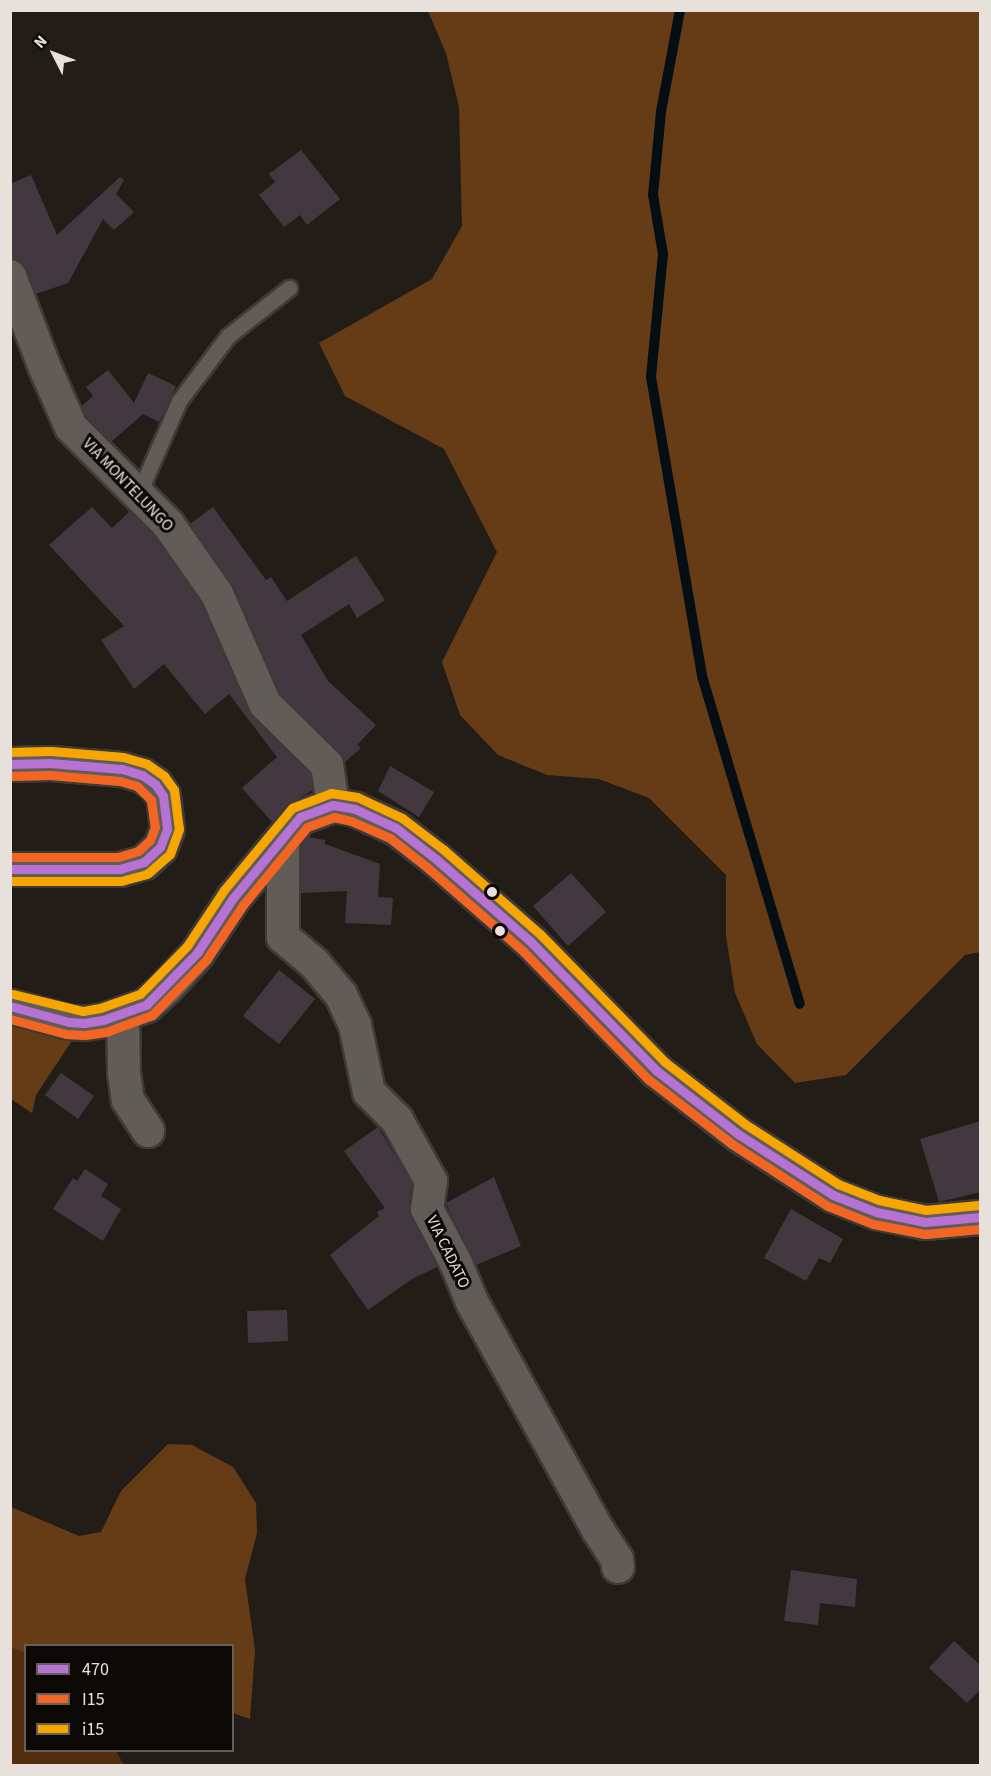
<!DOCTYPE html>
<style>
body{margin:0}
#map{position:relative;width:991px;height:1776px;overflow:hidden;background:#231d18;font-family:"Source Sans 3",sans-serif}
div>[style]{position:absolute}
.green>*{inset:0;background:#522e0e}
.forest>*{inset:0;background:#663c17}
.stream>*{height:10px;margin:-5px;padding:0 5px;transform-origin:5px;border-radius:5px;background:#050e13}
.building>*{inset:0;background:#443840}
.roads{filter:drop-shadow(2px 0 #403a37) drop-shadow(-2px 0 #403a37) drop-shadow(0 2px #403a37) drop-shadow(0 -2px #403a37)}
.service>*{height:15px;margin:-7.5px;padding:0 7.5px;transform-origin:7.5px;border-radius:7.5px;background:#615c58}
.minor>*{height:32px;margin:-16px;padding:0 16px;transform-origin:16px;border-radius:16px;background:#615c58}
.tertiary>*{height:33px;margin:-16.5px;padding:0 16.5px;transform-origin:16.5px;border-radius:16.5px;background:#615c58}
.bus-1>*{height:9px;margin:-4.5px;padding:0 4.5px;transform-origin:4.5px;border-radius:4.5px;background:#b673d3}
.bus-2>*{height:9px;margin:-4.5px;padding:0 4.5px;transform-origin:4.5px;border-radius:4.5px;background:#f26522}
.bus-3>*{height:9px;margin:-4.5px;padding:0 4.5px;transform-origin:4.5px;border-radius:4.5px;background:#f7a600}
.dots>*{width:16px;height:16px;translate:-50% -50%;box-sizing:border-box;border:3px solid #0c0805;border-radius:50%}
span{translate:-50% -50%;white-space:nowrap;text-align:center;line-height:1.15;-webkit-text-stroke:6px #0c0805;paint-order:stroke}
.street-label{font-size:16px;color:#e8e0db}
.frame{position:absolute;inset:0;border:12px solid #e8e0db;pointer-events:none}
.legend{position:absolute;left:24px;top:1644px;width:210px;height:108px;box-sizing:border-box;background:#0c0805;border:2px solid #645e5b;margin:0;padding:8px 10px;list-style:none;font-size:18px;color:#e8e0db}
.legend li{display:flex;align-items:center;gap:12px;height:30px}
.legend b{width:30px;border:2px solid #645e5b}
.north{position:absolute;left:24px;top:24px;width:60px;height:60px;-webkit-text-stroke:4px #0c0805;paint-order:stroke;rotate:312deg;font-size:16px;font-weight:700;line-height:24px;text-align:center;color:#e8e0db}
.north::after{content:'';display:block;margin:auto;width:21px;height:27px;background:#e8e0db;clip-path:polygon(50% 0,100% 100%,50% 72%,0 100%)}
</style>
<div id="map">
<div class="green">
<div style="clip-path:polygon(10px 1648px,25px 1653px,26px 1750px,116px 1751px,124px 1765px,11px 1765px)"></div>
</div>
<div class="forest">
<div style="clip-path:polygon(428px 11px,980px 11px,980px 952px,965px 955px,846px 1075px,795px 1083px,757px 1044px,735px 993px,726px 936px,726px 875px,649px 798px,599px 779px,547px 775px,498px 755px,460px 715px,442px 662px,497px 552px,444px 449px,345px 396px,319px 343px,432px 279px,462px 226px,459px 107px,446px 53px)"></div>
<div style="clip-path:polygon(10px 1012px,75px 1036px,36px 1095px,32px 1113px,11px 1099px)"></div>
<div style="clip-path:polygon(168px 1444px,192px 1445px,233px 1467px,256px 1503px,257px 1533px,245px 1579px,255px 1650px,250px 1719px,233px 1713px,232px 1646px,26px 1646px,25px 1653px,11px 1648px,11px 1507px,79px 1536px,101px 1532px,121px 1491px)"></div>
</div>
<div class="stream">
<div style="left:680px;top:10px;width:104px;rotate:100.6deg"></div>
<div style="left:661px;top:112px;width:83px;rotate:95.5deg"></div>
<div style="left:653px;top:195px;width:60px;rotate:80.4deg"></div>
<div style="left:663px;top:254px;width:124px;rotate:95.6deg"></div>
<div style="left:651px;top:377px;width:303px;rotate:80.3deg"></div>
<div style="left:702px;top:676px;width:342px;rotate:73.4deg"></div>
</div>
<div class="building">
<div style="clip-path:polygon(301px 150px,340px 199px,307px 225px,300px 215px,284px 227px,259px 195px,275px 182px,269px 174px)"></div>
<div style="clip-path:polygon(31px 175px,57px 235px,120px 177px,124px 180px,116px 194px,134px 212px,114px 230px,103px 219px,68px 283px,36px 294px,27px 269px,21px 262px,10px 258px,10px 184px)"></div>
<div style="clip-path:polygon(108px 370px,134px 403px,148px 373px,176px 386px,159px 422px,143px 414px,111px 442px,86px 417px,82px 406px,93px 396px,86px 387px)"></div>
<div style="clip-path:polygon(92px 507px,112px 528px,130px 511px,154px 536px,201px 603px,249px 712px,310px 774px,313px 790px,286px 805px,272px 822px,242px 788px,277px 757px,229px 694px,205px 714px,164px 664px,134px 689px,101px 640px,124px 626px,49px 545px)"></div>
<div style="clip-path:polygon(213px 507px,266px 580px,271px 577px,287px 601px,356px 556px,385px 600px,357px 618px,349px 604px,301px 635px,328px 681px,376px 725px,357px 745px,361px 748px,345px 762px,340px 752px,280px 694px,234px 587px,190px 524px)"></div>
<div style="clip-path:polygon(390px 766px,434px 792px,419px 817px,378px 791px)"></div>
<div style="clip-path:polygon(308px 837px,325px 840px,325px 844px,380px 864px,378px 897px,393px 898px,391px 925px,345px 923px,347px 891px,301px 893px,301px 845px)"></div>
<div style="clip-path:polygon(571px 873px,606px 912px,568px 946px,533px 906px)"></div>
<div style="clip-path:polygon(279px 970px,315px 999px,279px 1044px,243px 1016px)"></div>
<div style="clip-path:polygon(61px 1073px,94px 1096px,78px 1119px,45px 1095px)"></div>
<div style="clip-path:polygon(981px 1121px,981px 1192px,939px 1202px,920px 1139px)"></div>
<div style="clip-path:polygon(378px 1127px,412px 1184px,409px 1206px,411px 1217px,437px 1267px,412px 1279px,368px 1310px,330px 1255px,379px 1216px,377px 1212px,385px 1208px,344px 1151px)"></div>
<div style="clip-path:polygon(85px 1169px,108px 1184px,101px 1196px,121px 1209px,103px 1241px,53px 1209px,73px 1178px,77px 1181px)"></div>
<div style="clip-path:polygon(494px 1177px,521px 1246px,476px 1265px,446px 1203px)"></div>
<div style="clip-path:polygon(791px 1209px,843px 1239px,830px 1263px,819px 1258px,806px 1281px,764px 1258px)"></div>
<div style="clip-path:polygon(287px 1310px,288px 1341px,248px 1343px,247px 1311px)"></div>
<div style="clip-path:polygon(791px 1570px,857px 1579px,855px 1607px,820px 1603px,818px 1625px,784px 1621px)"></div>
<div style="clip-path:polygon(954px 1641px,981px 1666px,981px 1689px,967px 1703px,929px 1668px)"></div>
</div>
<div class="roads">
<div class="service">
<div style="left:138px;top:495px;width:103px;rotate:-66.4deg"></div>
<div style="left:179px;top:401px;width:81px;rotate:-53deg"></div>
<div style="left:228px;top:336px;width:78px;rotate:-38.2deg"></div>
</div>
<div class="minor">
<div style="left:10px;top:276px;width:98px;rotate:69.2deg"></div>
<div style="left:45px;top:368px;width:64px;rotate:66.2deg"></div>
<div style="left:71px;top:427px;width:137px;rotate:45deg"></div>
<div style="left:168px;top:524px;width:85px;rotate:55deg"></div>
<div style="left:217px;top:594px;width:120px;rotate:66.4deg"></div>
<div style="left:265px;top:704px;width:87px;rotate:44.5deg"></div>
<div style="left:327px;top:765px;width:40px;rotate:81.5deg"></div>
<div style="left:283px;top:840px;width:97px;rotate:90deg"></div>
<div style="left:283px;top:937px;width:40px;rotate:40deg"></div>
<div style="left:314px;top:963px;width:42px;rotate:49.8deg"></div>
<div style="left:341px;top:995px;width:33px;rotate:65deg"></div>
<div style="left:355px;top:1025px;width:68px;rotate:78.2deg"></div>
<div style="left:369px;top:1092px;width:40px;rotate:45deg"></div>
<div style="left:397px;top:1120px;width:70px;rotate:60.9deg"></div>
<div style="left:431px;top:1181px;width:28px;rotate:98deg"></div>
<div style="left:427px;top:1209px;width:61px;rotate:61.8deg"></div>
<div style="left:456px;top:1263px;width:42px;rotate:67.7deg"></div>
<div style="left:472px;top:1302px;width:260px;rotate:61.1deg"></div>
<div style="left:598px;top:1530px;width:35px;rotate:57deg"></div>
<div style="left:617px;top:1559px;width:8px;rotate:83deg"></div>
<div style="left:123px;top:1014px;width:59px;rotate:89deg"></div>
<div style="left:124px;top:1073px;width:27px;rotate:82deg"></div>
<div style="left:128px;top:1100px;width:37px;rotate:57deg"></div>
</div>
<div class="tertiary">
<div style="left:10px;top:764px;width:40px;rotate:-1.4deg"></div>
<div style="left:50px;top:763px;width:72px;rotate:4.8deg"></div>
<div style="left:122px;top:769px;width:21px;rotate:17deg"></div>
<div style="left:142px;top:775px;width:16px;rotate:35deg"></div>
<div style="left:155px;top:784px;width:14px;rotate:56deg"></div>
<div style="left:163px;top:796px;width:33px;rotate:83deg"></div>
<div style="left:167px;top:829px;width:19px;rotate:111deg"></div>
<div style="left:160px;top:847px;width:22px;rotate:137deg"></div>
<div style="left:144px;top:862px;width:25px;rotate:164deg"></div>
<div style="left:120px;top:869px;width:110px;rotate:180deg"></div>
<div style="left:10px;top:1006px;width:61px;rotate:15.2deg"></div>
<div style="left:69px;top:1022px;width:15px;rotate:4deg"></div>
<div style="left:84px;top:1023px;width:19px;rotate:-9deg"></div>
<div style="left:103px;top:1020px;width:46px;rotate:-19.2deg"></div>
<div style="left:146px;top:1005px;width:27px;rotate:-42deg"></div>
<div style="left:166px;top:987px;width:46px;rotate:-47.6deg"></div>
<div style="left:197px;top:953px;width:66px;rotate:-56.8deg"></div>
<div style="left:233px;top:898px;width:105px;rotate:-50.4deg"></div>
<div style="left:300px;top:817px;width:35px;rotate:-20deg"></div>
<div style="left:333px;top:805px;width:22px;rotate:10deg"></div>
<div style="left:355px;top:809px;width:45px;rotate:24.9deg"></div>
<div style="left:396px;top:828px;width:51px;rotate:37.8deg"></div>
<div style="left:436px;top:859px;width:126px;rotate:41.1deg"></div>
<div style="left:531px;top:942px;width:180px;rotate:45.7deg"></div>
<div style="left:657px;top:1071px;width:103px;rotate:37.9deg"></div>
<div style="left:738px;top:1134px;width:113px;rotate:32.7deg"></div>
<div style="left:833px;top:1195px;width:46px;rotate:21.6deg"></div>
<div style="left:876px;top:1212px;width:50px;rotate:11.5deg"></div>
<div style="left:925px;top:1222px;width:55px;rotate:-5.2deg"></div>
</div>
</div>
<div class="bus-1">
<div style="left:10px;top:764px;width:40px;rotate:-1.4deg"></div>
<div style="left:50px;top:763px;width:72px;rotate:4.8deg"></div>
<div style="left:122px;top:769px;width:21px;rotate:17deg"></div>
<div style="left:142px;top:775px;width:16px;rotate:35deg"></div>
<div style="left:155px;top:784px;width:14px;rotate:56deg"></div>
<div style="left:163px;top:796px;width:33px;rotate:83deg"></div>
<div style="left:167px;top:829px;width:19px;rotate:111deg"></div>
<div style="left:160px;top:847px;width:22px;rotate:137deg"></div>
<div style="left:144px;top:862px;width:25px;rotate:164deg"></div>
<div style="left:120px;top:869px;width:110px;rotate:180deg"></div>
<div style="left:10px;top:1006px;width:61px;rotate:15.2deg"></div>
<div style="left:69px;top:1022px;width:15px;rotate:4deg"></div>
<div style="left:84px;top:1023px;width:19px;rotate:-9deg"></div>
<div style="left:103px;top:1020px;width:46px;rotate:-19.2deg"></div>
<div style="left:146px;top:1005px;width:73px;rotate:-45.6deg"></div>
<div style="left:197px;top:953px;width:66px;rotate:-56.8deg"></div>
<div style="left:233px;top:898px;width:105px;rotate:-50.4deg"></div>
<div style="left:300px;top:817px;width:35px;rotate:-20deg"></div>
<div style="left:333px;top:805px;width:22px;rotate:10deg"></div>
<div style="left:355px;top:809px;width:45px;rotate:24.9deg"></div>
<div style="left:396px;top:828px;width:51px;rotate:37.8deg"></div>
<div style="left:436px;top:859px;width:126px;rotate:41.1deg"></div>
<div style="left:531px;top:942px;width:180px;rotate:45.7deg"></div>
<div style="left:657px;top:1071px;width:103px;rotate:37.9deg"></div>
<div style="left:738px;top:1134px;width:113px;rotate:32.7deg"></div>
<div style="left:833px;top:1195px;width:46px;rotate:21.6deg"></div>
<div style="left:876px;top:1212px;width:50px;rotate:11.5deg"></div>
<div style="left:925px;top:1222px;width:55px;rotate:-5.2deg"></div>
</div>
<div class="bus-2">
<div style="left:10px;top:776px;width:40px;rotate:-1.4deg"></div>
<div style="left:50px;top:775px;width:70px;rotate:4.9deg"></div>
<div style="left:120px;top:781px;width:18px;rotate:16deg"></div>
<div style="left:137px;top:786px;width:20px;rotate:45deg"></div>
<div style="left:151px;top:800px;width:27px;rotate:82deg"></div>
<div style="left:155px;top:827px;width:14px;rotate:111deg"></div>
<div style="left:150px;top:840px;width:16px;rotate:137deg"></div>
<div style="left:138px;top:851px;width:21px;rotate:163deg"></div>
<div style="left:118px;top:857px;width:108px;rotate:180deg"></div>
<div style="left:10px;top:1019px;width:58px;rotate:15deg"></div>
<div style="left:66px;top:1034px;width:19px;rotate:3deg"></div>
<div style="left:85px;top:1035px;width:21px;rotate:-8deg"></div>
<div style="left:106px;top:1032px;width:49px;rotate:-20.3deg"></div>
<div style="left:152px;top:1015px;width:77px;rotate:-45.5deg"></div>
<div style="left:206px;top:960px;width:66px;rotate:-56.1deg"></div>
<div style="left:243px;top:905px;width:101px;rotate:-50.6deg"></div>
<div style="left:307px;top:827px;width:29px;rotate:-20deg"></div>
<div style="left:334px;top:817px;width:17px;rotate:13deg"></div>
<div style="left:351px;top:821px;width:43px;rotate:23.6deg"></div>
<div style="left:390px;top:838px;width:48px;rotate:38.3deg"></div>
<div style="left:428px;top:868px;width:126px;rotate:41.1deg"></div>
<div style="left:523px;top:951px;width:179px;rotate:45.7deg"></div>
<div style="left:648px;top:1079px;width:106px;rotate:37.7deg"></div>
<div style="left:732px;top:1144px;width:114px;rotate:32.9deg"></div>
<div style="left:828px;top:1206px;width:48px;rotate:21.8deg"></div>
<div style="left:873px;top:1224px;width:53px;rotate:10.9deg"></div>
<div style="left:925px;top:1234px;width:55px;rotate:-5.2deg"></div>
</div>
<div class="bus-3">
<div style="left:10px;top:752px;width:41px;rotate:-1.4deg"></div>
<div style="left:51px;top:751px;width:72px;rotate:4.8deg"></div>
<div style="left:123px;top:757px;width:25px;rotate:16deg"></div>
<div style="left:147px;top:764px;width:21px;rotate:35deg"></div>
<div style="left:164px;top:776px;width:17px;rotate:54deg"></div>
<div style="left:174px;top:790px;width:39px;rotate:83deg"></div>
<div style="left:179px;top:829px;width:27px;rotate:110deg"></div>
<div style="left:170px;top:854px;width:30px;rotate:139deg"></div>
<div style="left:147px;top:874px;width:27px;rotate:165deg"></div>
<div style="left:121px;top:881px;width:111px;rotate:180deg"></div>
<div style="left:13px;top:994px;width:72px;rotate:13.7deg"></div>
<div style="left:83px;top:1011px;width:17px;rotate:-10deg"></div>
<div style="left:100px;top:1008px;width:42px;rotate:-19.3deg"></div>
<div style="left:140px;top:994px;width:67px;rotate:-45.6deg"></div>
<div style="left:187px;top:946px;width:67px;rotate:-56.5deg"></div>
<div style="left:224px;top:890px;width:107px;rotate:-50.3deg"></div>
<div style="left:292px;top:808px;width:42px;rotate:-21deg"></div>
<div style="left:331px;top:793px;width:26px;rotate:9deg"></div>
<div style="left:357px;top:797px;width:50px;rotate:25deg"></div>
<div style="left:402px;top:818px;width:53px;rotate:37.3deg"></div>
<div style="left:444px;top:850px;width:128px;rotate:41.2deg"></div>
<div style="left:540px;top:934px;width:179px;rotate:45.7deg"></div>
<div style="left:665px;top:1062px;width:101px;rotate:37.8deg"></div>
<div style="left:745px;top:1124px;width:111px;rotate:32.8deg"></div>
<div style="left:838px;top:1184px;width:44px;rotate:21.3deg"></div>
<div style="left:879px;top:1200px;width:48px;rotate:12deg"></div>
<div style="left:926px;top:1210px;width:53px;rotate:-5.4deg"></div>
</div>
<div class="dots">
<div style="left:492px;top:892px;background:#e8e0db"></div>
<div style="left:500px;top:931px;background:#e8e0db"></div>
</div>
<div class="street-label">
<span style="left:128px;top:485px;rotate:46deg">VIA MONTELUNGO</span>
<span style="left:448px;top:1252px;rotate:64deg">VIA CADATO</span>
</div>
<div class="frame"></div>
<ul class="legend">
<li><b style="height:8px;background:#b673d3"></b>470</li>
<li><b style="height:8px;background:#f26522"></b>I15</li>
<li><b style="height:8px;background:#f7a600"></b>i15</li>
</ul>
<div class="north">N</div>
</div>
